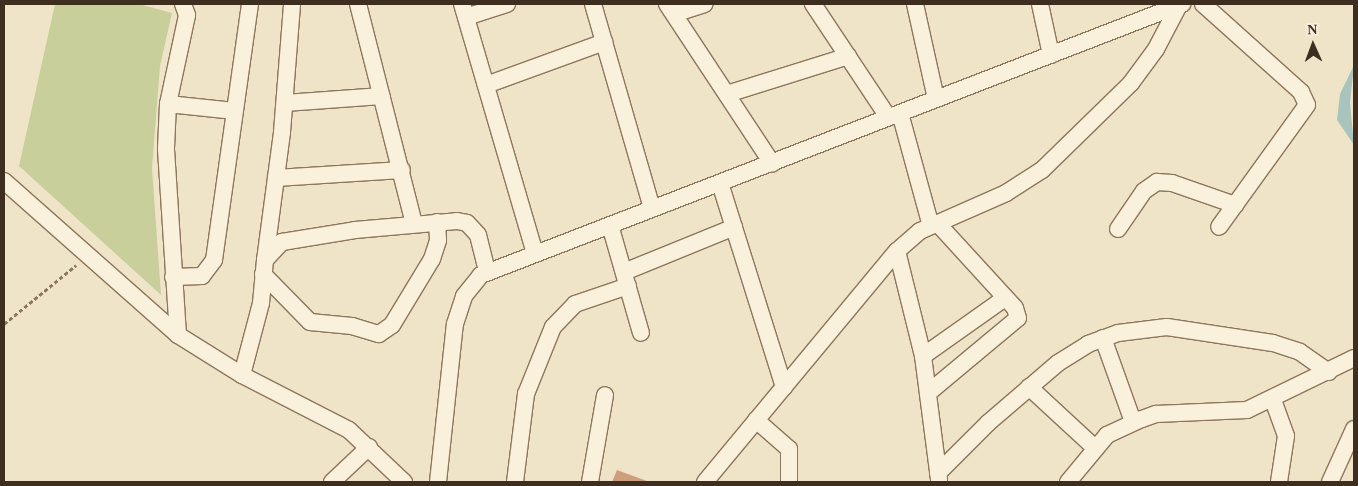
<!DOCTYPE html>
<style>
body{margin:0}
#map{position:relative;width:1358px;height:486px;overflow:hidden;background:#f0e4c8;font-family:Georgia,serif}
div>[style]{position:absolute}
.green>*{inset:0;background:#c9cf9b}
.water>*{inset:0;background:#a9c4bc}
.building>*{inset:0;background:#cf9f7d}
.path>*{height:2.5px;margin-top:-1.25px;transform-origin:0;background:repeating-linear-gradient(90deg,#8d765c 0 4px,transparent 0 6.5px)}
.roads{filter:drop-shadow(1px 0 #8d765c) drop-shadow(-1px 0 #8d765c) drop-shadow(0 1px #8d765c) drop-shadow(0 -1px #8d765c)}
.minor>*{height:16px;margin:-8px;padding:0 8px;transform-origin:8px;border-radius:8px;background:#faf1dc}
span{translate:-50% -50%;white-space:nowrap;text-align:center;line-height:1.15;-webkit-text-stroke:4.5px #f7eed8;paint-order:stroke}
.frame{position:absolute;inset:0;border:5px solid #3d2e20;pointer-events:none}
.north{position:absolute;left:1288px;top:20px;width:50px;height:50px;-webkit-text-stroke:4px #f7eed8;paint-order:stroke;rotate:358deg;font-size:14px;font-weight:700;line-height:20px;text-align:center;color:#3d2e20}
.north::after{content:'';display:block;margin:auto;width:18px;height:22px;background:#3d2e20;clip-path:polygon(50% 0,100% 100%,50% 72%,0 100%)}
</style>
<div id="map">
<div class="green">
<div style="clip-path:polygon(55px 4px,139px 4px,172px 13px,160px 66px,152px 168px,161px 295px,19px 166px)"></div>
</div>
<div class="water">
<div style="clip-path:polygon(1354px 65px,1350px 103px,1354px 145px,1337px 120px,1340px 94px)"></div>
</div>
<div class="building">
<div style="clip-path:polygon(617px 470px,647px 481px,646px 482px,612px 482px)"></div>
</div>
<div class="path">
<div style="left:4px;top:324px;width:93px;rotate:-39.3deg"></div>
</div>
<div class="roads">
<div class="minor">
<div style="left:358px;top:4px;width:227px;rotate:75.7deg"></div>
<div style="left:462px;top:4px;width:259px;rotate:73.7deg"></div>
<div style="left:593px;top:4px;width:213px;rotate:73.9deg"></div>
<div style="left:667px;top:4px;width:191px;rotate:56.6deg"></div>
<div style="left:813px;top:4px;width:136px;rotate:56.4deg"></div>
<div style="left:915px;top:4px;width:97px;rotate:77.5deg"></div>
<div style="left:1040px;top:4px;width:52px;rotate:77.8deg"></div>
<div style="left:1203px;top:4px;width:132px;rotate:41.9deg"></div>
<div style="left:1301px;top:92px;width:14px;rotate:65deg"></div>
<div style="left:1307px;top:105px;width:150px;rotate:125.8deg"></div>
<div style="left:674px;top:14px;width:32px;rotate:-18deg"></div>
<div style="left:466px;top:17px;width:43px;rotate:-17.6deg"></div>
<div style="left:486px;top:85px;width:126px;rotate:-20deg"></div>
<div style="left:727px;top:94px;width:127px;rotate:-17.4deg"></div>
<div style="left:285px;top:103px;width:97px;rotate:-4.1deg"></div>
<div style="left:168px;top:104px;width:67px;rotate:6deg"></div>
<div style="left:900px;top:113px;width:117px;rotate:74.7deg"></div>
<div style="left:276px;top:178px;width:126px;rotate:-3.6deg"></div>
<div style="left:4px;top:181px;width:232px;rotate:41.5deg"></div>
<div style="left:178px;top:335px;width:75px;rotate:32deg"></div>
<div style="left:242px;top:375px;width:120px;rotate:27.2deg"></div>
<div style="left:349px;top:430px;width:76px;rotate:43.4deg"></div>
<div style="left:720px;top:183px;width:214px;rotate:72.6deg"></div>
<div style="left:610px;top:225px;width:112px;rotate:74deg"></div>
<div style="left:1118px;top:229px;width:46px;rotate:-55.6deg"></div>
<div style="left:1144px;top:191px;width:16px;rotate:-35deg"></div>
<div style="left:1157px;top:182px;width:15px;rotate:4deg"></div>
<div style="left:1172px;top:183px;width:67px;rotate:19.2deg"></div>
<div style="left:897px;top:251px;width:108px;rotate:76.1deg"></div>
<div style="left:923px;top:356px;width:125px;rotate:82.6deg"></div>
<div style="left:265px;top:260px;width:129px;rotate:-82.4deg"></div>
<div style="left:282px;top:132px;width:128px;rotate:-85.5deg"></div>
<div style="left:624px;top:272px;width:119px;rotate:-22.2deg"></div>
<div style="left:263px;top:274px;width:67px;rotate:45.6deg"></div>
<div style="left:310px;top:322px;width:42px;rotate:5.4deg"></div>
<div style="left:352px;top:326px;width:28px;rotate:17deg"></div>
<div style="left:379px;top:334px;width:16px;rotate:-35deg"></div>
<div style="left:392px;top:325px;width:77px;rotate:-58.8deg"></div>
<div style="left:432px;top:259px;width:20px;rotate:-72deg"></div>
<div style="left:438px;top:240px;width:18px;rotate:-93deg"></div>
<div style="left:173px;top:277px;width:29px;rotate:-2deg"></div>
<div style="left:202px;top:276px;width:20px;rotate:-53deg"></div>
<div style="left:214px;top:260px;width:259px;rotate:-82deg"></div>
<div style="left:178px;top:335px;width:187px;rotate:-93.7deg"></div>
<div style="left:166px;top:148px;width:44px;rotate:-87.4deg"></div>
<div style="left:168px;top:104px;width:91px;rotate:-77.9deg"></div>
<div style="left:187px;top:15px;width:12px;rotate:-110deg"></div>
<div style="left:1103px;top:338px;width:89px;rotate:70.3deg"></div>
<div style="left:923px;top:356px;width:100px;rotate:-35.3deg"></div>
<div style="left:242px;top:375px;width:74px;rotate:-75.2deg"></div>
<div style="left:261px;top:303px;width:43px;rotate:-84.7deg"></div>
<div style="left:265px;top:260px;width:25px;rotate:-47deg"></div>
<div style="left:282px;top:242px;width:74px;rotate:-9.3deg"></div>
<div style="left:355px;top:230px;width:102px;rotate:-5deg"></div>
<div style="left:457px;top:221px;width:10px;rotate:11deg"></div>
<div style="left:467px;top:223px;width:16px;rotate:47deg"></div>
<div style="left:478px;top:235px;width:37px;rotate:76deg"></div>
<div style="left:1029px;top:387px;width:90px;rotate:42.7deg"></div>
<div style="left:928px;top:393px;width:117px;rotate:-39.8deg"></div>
<div style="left:1018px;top:318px;width:10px;rotate:-107deg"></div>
<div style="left:1015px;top:308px;width:115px;rotate:-132.5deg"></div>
<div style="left:1273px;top:400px;width:38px;rotate:70deg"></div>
<div style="left:1286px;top:436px;width:47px;rotate:98.7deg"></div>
<div style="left:756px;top:420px;width:44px;rotate:41.3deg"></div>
<div style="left:789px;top:449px;width:33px;rotate:90deg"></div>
<div style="left:938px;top:473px;width:71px;rotate:-45deg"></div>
<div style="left:988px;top:423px;width:92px;rotate:-40.6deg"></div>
<div style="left:1058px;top:363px;width:36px;rotate:-32deg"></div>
<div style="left:1088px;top:344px;width:32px;rotate:-20deg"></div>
<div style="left:1118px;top:333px;width:49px;rotate:-7deg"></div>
<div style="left:1167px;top:327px;width:107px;rotate:8.6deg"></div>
<div style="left:1273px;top:343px;width:28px;rotate:18deg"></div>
<div style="left:1300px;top:352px;width:35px;rotate:35deg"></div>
<div style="left:332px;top:482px;width:51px;rotate:-43.4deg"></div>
<div style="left:438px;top:482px;width:159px;rotate:-83.9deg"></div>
<div style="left:455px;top:324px;width:29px;rotate:-72deg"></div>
<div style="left:464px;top:296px;width:27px;rotate:-51deg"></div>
<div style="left:481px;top:275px;width:752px;rotate:-21.14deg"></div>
<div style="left:515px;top:482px;width:89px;rotate:-82.9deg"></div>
<div style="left:526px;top:394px;width:72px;rotate:-68.1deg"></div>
<div style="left:553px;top:327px;width:32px;rotate:-46deg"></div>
<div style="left:575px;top:304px;width:56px;rotate:-18.8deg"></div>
<div style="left:590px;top:482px;width:88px;rotate:-80.2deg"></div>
<div style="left:705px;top:482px;width:300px;rotate:-50.3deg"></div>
<div style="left:897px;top:251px;width:30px;rotate:-41deg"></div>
<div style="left:920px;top:231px;width:94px;rotate:-23.8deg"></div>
<div style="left:1006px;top:193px;width:43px;rotate:-32.6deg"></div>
<div style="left:1042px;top:170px;width:124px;rotate:-44.3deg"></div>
<div style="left:1131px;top:83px;width:42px;rotate:-53.7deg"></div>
<div style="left:1156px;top:49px;width:50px;rotate:-62.4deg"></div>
<div style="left:1068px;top:482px;width:61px;rotate:-50.3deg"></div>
<div style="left:1107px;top:435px;width:38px;rotate:-25deg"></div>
<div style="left:1142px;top:419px;width:15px;rotate:-20deg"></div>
<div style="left:1156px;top:414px;width:91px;rotate:-2.5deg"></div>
<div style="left:1247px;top:410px;width:119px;rotate:-25.9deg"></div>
<div style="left:1330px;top:482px;width:58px;rotate:-65.6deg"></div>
</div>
</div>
<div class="frame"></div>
<div class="north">N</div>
</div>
